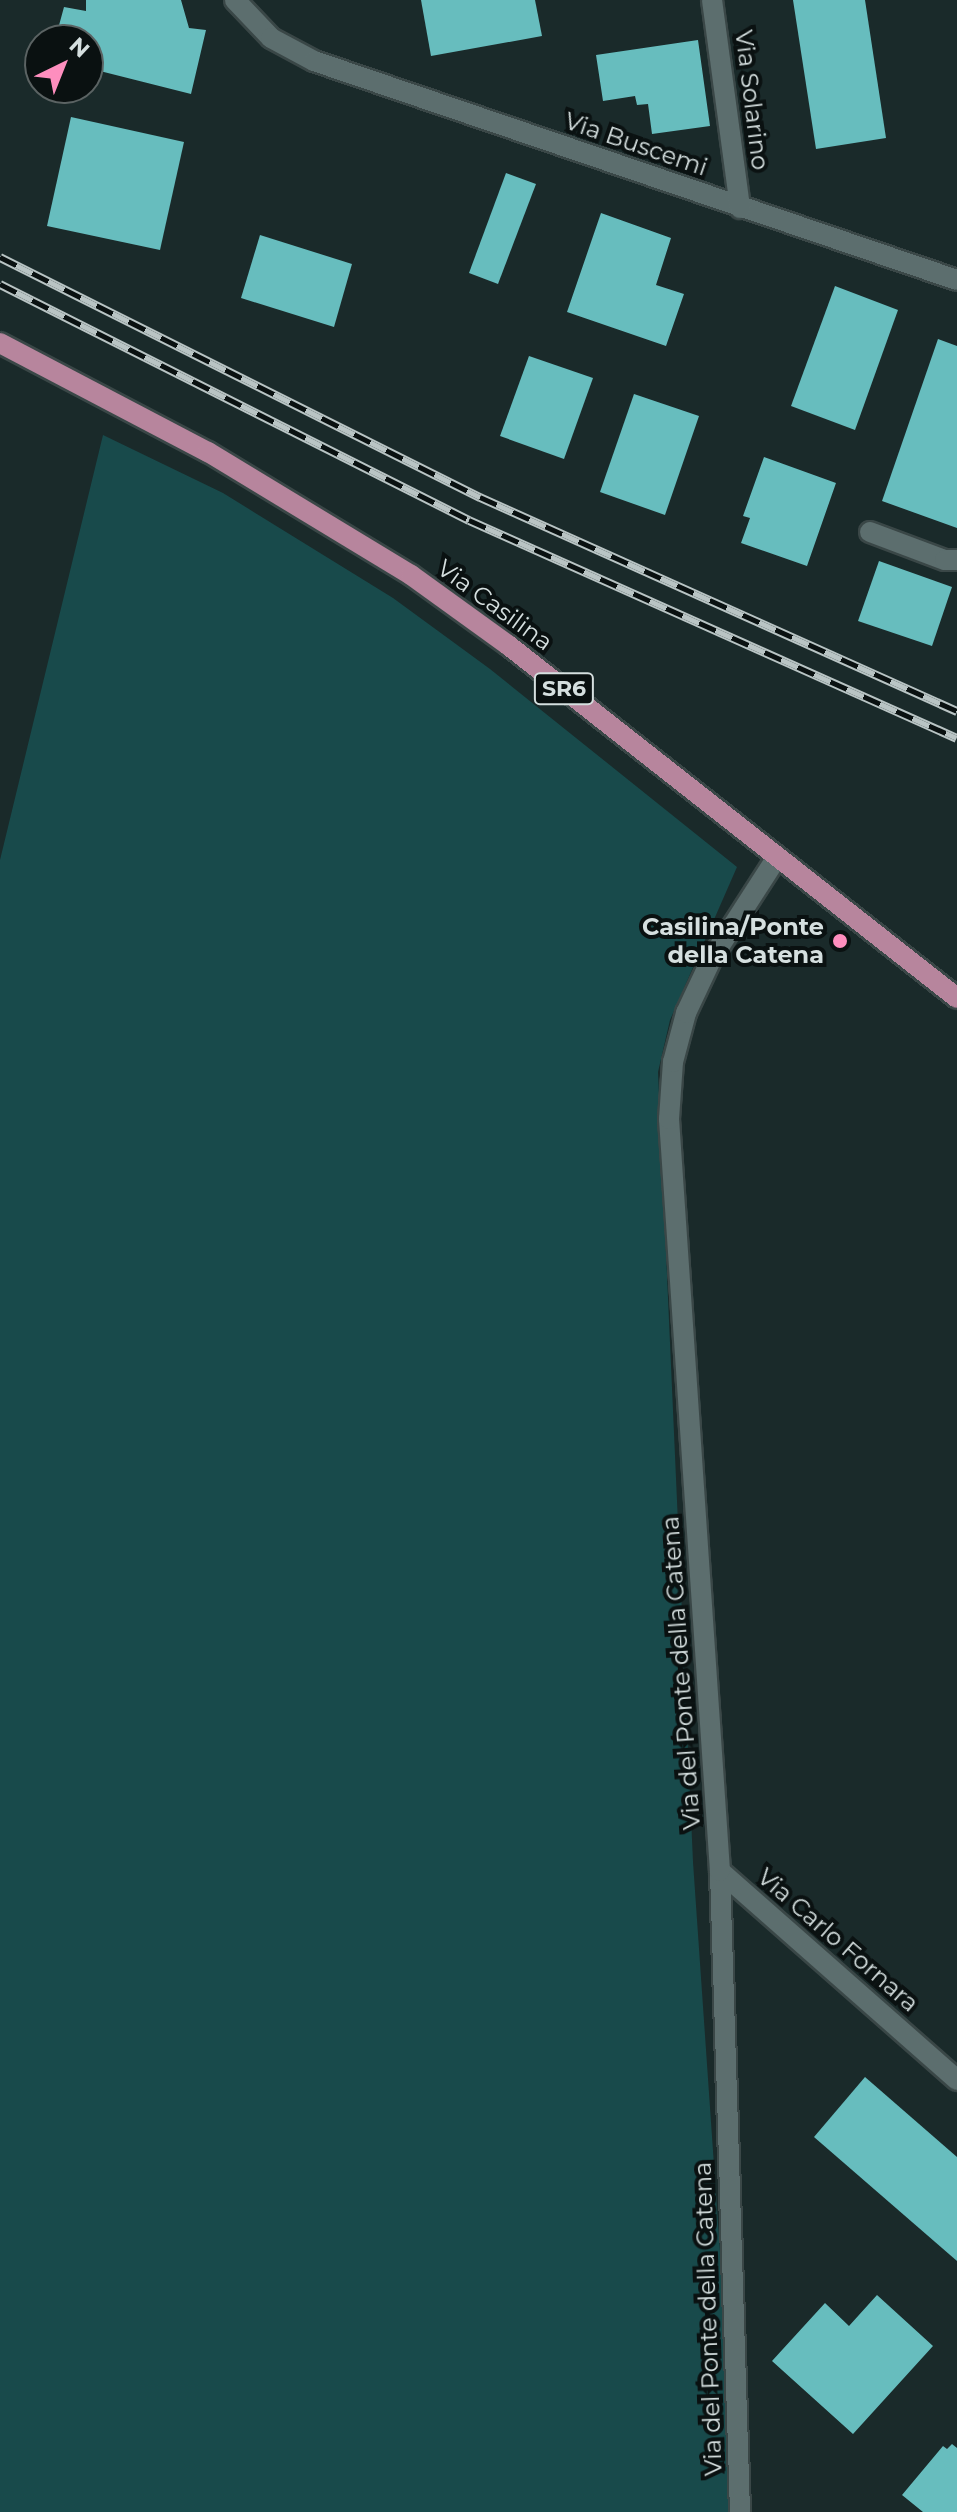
<!DOCTYPE html>
<style>
body{margin:0}
#map{position:relative;width:957px;height:2512px;overflow:hidden;background:#1a2a2a;font-family:Montserrat,sans-serif}
div>[style]{position:absolute}
.green>*{inset:0;background:#184a4b}
.building>*{inset:0;background:#67bdbe}
.roads{filter:drop-shadow(2px 0 #3a4747) drop-shadow(-2px 0 #3a4747) drop-shadow(0 2px #3a4747) drop-shadow(0 -2px #3a4747)}
.minor>*{height:20px;margin:-10px;padding:0 10px;transform-origin:10px;border-radius:10px;background:#5c6e6e}
.major>*{height:20px;margin:-10px;padding:0 10px;transform-origin:10px;border-radius:10px;background:#b7859d}
.rail>*{height:9px;margin-top:-4.5px;transform-origin:0;background:repeating-linear-gradient(90deg,#0a1111 0 18px,#b9c4c4 0 36px);box-sizing:border-box;border-block:2px solid #b9c4c4}
.dots>*{width:22px;height:22px;translate:-50% -50%;box-sizing:border-box;border:4px solid #0a1111;border-radius:50%}
span{translate:-50% -50%;white-space:nowrap;text-align:center;line-height:1.15;-webkit-text-stroke:8px #0a1111;paint-order:stroke}
.shield-label span{padding:2px 6px;background:#0a1111;border:2px solid;border-radius:6px;-webkit-text-stroke-width:0}
.shield-label{font-size:22px;color:#d5dfdf;font-weight:700}
.street-label{font-size:24px;color:#d5dfdf}
.poi-label{font-size:24px;color:#d5dfdf;font-weight:700}
.right{translate:-100% -50%;text-align:right}
.north{position:absolute;left:24px;top:24px;width:80px;height:80px;box-sizing:border-box;background:#0a1111;border:2px solid #5b6363;border-radius:50%;rotate:43deg;font-size:22px;font-weight:700;line-height:32px;text-align:center;color:#d5dfdf}
.north::after{content:'';display:block;margin:auto;width:28px;height:36px;background:#fe8ebe;clip-path:polygon(50% 0,100% 100%,50% 72%,0 100%)}
</style>
<div id="map">
<div class="green">
<div style="clip-path:polygon(103px 435px,223px 493px,393px 598px,490px 669px,737px 867px,670px 1020px,658px 1072px,693px 1862px,738px 2512px,0 2512px,0 860px)"></div>
</div>
<div class="building">
<div style="clip-path:polygon(86px 0,181px 0,189px 28px,206px 30px,191px 94px,88px 68px,88px 40px,55px 40px,64px 7px,86px 11px)"></div>
<div style="clip-path:polygon(421px 0,535px 0,542px 36px,431px 56px)"></div>
<div style="clip-path:polygon(793px 0,865px 0,886px 138px,816px 149px)"></div>
<div style="clip-path:polygon(698px 40px,710px 126px,652px 134px,648px 104px,637px 105px,635px 96px,603px 101px,596px 55px)"></div>
<div style="clip-path:polygon(71px 117px,184px 142px,160px 250px,47px 226px)"></div>
<div style="clip-path:polygon(506px 173px,536px 184px,498px 284px,469px 273px)"></div>
<div style="clip-path:polygon(601px 213px,671px 238px,656px 285px,684px 294px,666px 346px,567px 312px)"></div>
<div style="clip-path:polygon(260px 235px,352px 264px,334px 327px,241px 298px)"></div>
<div style="clip-path:polygon(835px 286px,898px 310px,855px 430px,791px 406px)"></div>
<div style="clip-path:polygon(938px 339px,957px 346px,957px 528px,882px 501px)"></div>
<div style="clip-path:polygon(529px 356px,593px 378px,564px 459px,500px 436px)"></div>
<div style="clip-path:polygon(634px 394px,699px 416px,665px 515px,600px 492px)"></div>
<div style="clip-path:polygon(764px 457px,836px 483px,807px 566px,741px 543px,750px 518px,743px 516px)"></div>
<div style="clip-path:polygon(879px 561px,952px 587px,932px 646px,858px 621px)"></div>
<div style="clip-path:polygon(865px 2077px,957px 2157px,957px 2261px,814px 2137px)"></div>
<div style="clip-path:polygon(877px 2295px,933px 2346px,853px 2434px,772px 2361px,825px 2303px,849px 2326px)"></div>
<div style="clip-path:polygon(952px 2444px,957px 2448px,957px 2512px,923px 2512px,902px 2495px,943px 2446px,947px 2449px)"></div>
</div>
<div class="roads">
<div class="minor">
<div style="left:235px;top:0;width:52px;rotate:46.5deg"></div>
<div style="left:271px;top:38px;width:49px;rotate:28.1deg"></div>
<div style="left:314px;top:61px;width:679px;rotate:18.81deg"></div>
<div style="left:712px;top:0;width:210px;rotate:82.3deg"></div>
<div style="left:870px;top:532px;width:80px;rotate:20.5deg"></div>
<div style="left:945px;top:560px;width:12px"></div>
<div style="left:720px;top:1871px;width:316px;rotate:41.4deg"></div>
<div style="left:740px;top:2512px;width:641px;rotate:-91.79deg"></div>
<div style="left:720px;top:1871px;width:754px;rotate:-93.88deg"></div>
<div style="left:669px;top:1119px;width:57px;rotate:-86deg"></div>
<div style="left:673px;top:1062px;width:51px;rotate:-75.1deg"></div>
<div style="left:686px;top:1013px;width:61px;rotate:-64.7deg"></div>
<div style="left:712px;top:958px;width:120px;rotate:-57.2deg"></div>
</div>
<div class="major">
<div style="left:0;top:343px;width:235px;rotate:27.7deg"></div>
<div style="left:208px;top:452px;width:237px;rotate:31.2deg"></div>
<div style="left:411px;top:575px;width:120px;rotate:35.8deg"></div>
<div style="left:508px;top:645px;width:571px;rotate:38.17deg"></div>
</div>
</div>
<div class="rail">
<div style="left:0;top:257px;width:537px;rotate:26.57deg"></div>
<div style="left:480px;top:497px;width:523px;rotate:24.16deg"></div>
<div style="left:0;top:284px;width:525px;rotate:26.71deg"></div>
<div style="left:469px;top:520px;width:534px;rotate:24.07deg"></div>
</div>
<div class="dots">
<div style="left:840px;top:941px;background:#fe8ebe"></div>
</div>
<div class="shield-label">
<span style="left:564px;top:689px">SR6</span>
</div>
<div class="street-label">
<span style="left:752px;top:100px;rotate:83deg">Via Solarino</span>
<span style="left:636px;top:144px;rotate:19deg">Via Buscemi</span>
<span style="left:495px;top:605px;rotate:36deg">Via Casilina</span>
<span style="left:681px;top:1673px;rotate:-94deg">Via del Ponte della Catena</span>
<span style="left:838px;top:1940px;rotate:41deg">Via Carlo Fornara</span>
<span style="left:708px;top:2319px;rotate:-92deg">Via del Ponte della Catena</span>
</div>
<div class="poi-label">
<span class="right" style="left:824px;top:941px">Casilina/Ponte<br>della Catena</span>
</div>
<div class="north">N</div>
</div>
